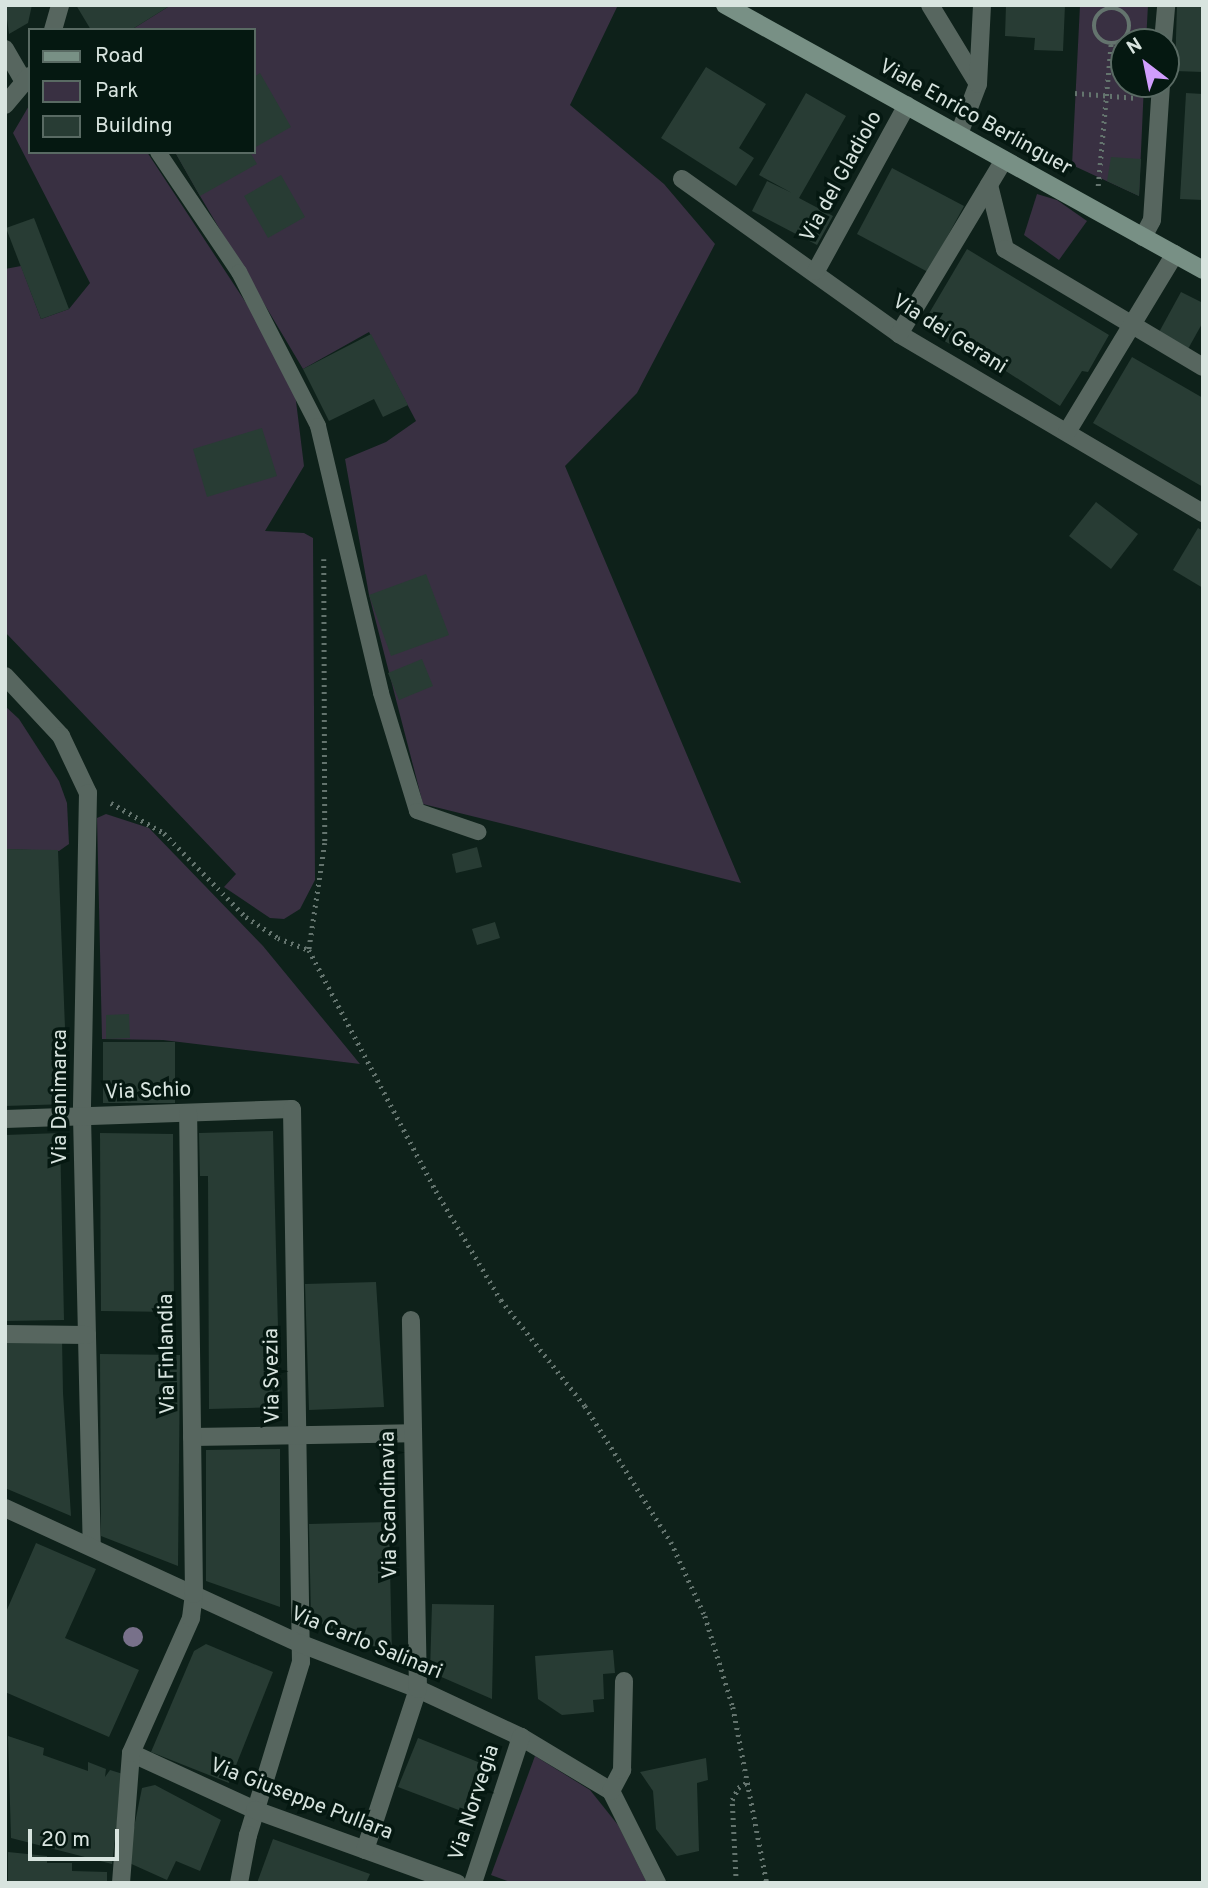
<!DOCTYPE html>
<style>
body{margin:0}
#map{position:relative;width:1208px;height:1888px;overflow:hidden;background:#0e211a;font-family:Overpass,sans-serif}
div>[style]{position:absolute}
.green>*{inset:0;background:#393042}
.building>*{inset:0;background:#283c34}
.path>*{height:4.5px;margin-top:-2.25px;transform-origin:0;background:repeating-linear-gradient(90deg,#64746e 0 2px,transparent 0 7px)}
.path>.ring{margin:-2.25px;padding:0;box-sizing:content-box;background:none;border:4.5px solid #64746e;border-radius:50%}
.lane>*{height:16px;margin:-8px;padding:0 8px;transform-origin:8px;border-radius:8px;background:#57665f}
.street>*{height:18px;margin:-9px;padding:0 9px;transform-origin:9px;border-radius:9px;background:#57665f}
.secondary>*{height:18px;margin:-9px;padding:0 9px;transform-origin:9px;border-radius:9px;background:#789085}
.trees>*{width:20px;height:20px;margin:-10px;border-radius:50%;background:#78718a}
span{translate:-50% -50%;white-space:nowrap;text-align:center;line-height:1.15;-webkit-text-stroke:7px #051811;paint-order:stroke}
.street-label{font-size:21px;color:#d8e4df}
.frame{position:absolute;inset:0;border:7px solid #d8e4df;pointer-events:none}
.legend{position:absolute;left:28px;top:28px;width:228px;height:126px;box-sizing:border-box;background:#051811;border:2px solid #596a63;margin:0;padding:9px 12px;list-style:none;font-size:21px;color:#d8e4df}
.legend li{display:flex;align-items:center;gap:14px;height:35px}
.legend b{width:35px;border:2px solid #596a63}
.north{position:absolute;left:1110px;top:28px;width:70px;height:70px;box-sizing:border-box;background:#051811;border:2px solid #596a63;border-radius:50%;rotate:328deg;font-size:19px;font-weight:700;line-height:28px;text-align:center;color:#d8e4df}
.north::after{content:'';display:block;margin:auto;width:24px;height:32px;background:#d19dfd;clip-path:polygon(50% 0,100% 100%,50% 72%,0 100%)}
.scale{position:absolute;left:28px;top:1829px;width:91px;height:32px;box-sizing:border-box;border:4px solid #d8e4df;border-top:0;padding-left:9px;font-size:21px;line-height:24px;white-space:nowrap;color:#d8e4df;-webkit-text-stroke:5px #051811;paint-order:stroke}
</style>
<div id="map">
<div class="green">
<div style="clip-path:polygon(171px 5px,618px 5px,570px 105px,664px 184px,715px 244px,637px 393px,565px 466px,741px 883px,423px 804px,369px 595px,345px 459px,386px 442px,416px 421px,369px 332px,303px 369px,200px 196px,175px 152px,254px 152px,254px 30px,131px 30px)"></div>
<div style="clip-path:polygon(1080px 5px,1148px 5px,1146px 42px,1124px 42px,1124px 84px,1144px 84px,1139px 196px,1072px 165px)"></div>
<div style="clip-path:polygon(30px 104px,30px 152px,147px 152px,254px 315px,295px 393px,304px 466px,265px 531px,304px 533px,313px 538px,315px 880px,300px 909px,284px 919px,270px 918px,224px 887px,236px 874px,5px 632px,5px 269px,21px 266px,41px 319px,69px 309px,90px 283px,13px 133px)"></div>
<div style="clip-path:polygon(1037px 194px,1057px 200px,1087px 221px,1059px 260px,1024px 235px)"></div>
<div style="clip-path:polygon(5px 706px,19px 719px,59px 781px,67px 803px,69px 844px,59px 851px,5px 849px)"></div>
<div style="clip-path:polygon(106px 814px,149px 828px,263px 946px,360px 1064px,163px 1040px,102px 1039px,97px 818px)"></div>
<div style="clip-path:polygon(535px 1756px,590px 1790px,618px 1825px,647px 1883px,513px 1883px,491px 1875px)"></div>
</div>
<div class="building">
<div style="clip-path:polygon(5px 5px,32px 5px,28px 23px,9px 34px)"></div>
<div style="clip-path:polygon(76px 5px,171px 5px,131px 30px,91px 30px)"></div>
<div style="clip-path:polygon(1006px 5px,1065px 5px,1063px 51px,1034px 50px,1035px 38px,1005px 36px)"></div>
<div style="clip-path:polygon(1177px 5px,1203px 5px,1203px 72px,1175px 71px)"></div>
<div style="clip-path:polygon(706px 67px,766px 104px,739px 148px,754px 158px,736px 186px,661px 138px)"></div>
<div style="clip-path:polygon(260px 73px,291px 127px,254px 148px,254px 77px)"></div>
<div style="clip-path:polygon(806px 93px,846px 116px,799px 198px,833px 216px,817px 245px,752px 211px,767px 181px,792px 193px,759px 175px)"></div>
<div style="clip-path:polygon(1186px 93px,1203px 94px,1203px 200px,1180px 199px)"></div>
<div style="clip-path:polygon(175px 152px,250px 152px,257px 164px,200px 196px)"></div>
<div style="clip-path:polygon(1111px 157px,1141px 159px,1139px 196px,1107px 181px)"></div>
<div style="clip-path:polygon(892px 168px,964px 206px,928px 272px,857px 234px)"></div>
<div style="clip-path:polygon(281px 175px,305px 217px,268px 238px,244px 196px)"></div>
<div style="clip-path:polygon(34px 218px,69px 309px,41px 319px,6px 228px)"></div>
<div style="clip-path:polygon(967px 249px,1109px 335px,1088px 372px,1082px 371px,1060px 406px,998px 366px,990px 368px,921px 327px)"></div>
<div style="clip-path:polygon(1181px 292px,1203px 303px,1203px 322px,1188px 349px,1158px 334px)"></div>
<div style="clip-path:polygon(371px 334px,408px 405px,383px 417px,374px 399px,329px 421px,303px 369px)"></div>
<div style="clip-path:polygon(1132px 357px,1203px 398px,1203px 487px,1093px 423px)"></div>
<div style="clip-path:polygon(262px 428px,277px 476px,207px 497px,193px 449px)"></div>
<div style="clip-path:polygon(1096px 502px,1138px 534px,1111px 569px,1069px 536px)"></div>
<div style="clip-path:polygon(1198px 528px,1203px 531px,1203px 588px,1173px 570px)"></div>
<div style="clip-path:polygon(426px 574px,449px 635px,391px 656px,369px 595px)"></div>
<div style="clip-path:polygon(422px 659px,433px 686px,399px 700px,388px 673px)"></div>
<div style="clip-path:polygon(477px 847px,482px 867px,456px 873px,452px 854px)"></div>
<div style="clip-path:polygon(5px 849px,58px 850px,68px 1104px,5px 1106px)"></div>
<div style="clip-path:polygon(495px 922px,500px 938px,477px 945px,472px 929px)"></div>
<div style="clip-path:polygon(129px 1014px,130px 1038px,106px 1039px,106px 1015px)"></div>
<div style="clip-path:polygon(103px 1042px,175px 1042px,175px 1103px,103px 1103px)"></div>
<div style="clip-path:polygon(273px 1131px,280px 1407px,209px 1409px,208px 1176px,200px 1176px,199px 1133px)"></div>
<div style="clip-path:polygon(60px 1133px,64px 1320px,5px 1321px,5px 1135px)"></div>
<div style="clip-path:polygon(100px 1133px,173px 1134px,174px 1312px,101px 1311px)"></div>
<div style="clip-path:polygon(376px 1282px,384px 1407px,309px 1410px,305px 1284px)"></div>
<div style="clip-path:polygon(62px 1338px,63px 1393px,71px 1516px,5px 1488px,5px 1340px)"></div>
<div style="clip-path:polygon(100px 1354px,180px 1355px,178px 1566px,101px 1536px)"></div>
<div style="clip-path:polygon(280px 1449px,280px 1607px,206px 1581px,206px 1450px)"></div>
<div style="clip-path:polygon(389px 1522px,392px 1657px,311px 1619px,309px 1524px)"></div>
<div style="clip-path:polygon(36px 1543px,96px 1569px,65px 1638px,139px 1670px,109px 1737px,5px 1692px,6px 1612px)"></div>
<div style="clip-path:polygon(432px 1604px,494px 1605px,492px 1699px,430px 1672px)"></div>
<div style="clip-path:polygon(206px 1644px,273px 1672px,229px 1783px,151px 1752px,194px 1651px)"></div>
<div style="clip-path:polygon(613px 1650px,615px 1673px,603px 1674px,604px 1699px,593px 1700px,594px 1712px,562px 1715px,538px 1699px,535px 1656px)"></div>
<div style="clip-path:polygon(8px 1736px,44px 1748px,43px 1755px,88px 1771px,88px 1762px,106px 1769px,105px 1777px,110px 1770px,123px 1774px,112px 1864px,11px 1838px)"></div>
<div style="clip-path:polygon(418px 1738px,483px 1764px,464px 1812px,398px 1787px)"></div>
<div style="clip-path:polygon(706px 1758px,708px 1780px,697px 1783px,699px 1851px,677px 1856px,656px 1829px,653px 1791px,640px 1772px)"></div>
<div style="clip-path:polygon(155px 1785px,221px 1820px,200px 1871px,176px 1861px,167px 1880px,127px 1862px,142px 1788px)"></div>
<div style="clip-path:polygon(273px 1839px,370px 1874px,366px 1883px,257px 1883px)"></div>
<div style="clip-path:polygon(8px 1852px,47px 1856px,47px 1863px,72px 1863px,72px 1871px,107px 1872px,107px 1883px,8px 1883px)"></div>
</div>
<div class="path">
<div class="ring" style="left:1094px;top:8px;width:31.5px;height:31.5px"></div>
<div style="left:1075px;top:93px;width:62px;rotate:4.6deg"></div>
<div style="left:1098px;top:186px;width:143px;rotate:-84.8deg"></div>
<div style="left:324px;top:559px;width:284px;rotate:89.8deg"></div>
<div style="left:325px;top:843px;width:108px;rotate:98.5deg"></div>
<div style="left:309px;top:950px;width:272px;rotate:62.2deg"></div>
<div style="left:436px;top:1191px;width:127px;rotate:59.2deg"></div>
<div style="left:501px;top:1300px;width:135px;rotate:51.6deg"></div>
<div style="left:585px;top:1406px;width:161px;rotate:57.7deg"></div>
<div style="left:671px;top:1542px;width:81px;rotate:65.3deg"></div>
<div style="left:705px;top:1616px;width:95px;rotate:72.9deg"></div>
<div style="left:733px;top:1707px;width:179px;rotate:79.1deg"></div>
<div style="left:111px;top:803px;width:61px;rotate:29.5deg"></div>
<div style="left:164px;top:833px;width:117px;rotate:45.7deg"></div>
<div style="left:246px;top:917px;width:38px;rotate:33deg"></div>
<div style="left:278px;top:938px;width:33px;rotate:21deg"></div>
<div style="left:736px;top:1883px;width:83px;rotate:-92.8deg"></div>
<div style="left:732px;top:1800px;width:13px;rotate:-63deg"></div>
<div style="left:738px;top:1788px;width:13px;rotate:-32deg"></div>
</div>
<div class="lane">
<div style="left:158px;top:152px;width:145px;rotate:56deg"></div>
<div style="left:239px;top:272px;width:173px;rotate:62.8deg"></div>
<div style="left:318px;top:426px;width:274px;rotate:76.7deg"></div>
<div style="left:381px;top:693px;width:123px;rotate:73deg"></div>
<div style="left:417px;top:811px;width:65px;rotate:19deg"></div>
</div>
<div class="street">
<div style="left:930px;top:5px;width:92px;rotate:58.7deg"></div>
<div style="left:53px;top:30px;width:26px;rotate:-74deg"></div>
<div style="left:1163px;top:42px;width:37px;rotate:-85deg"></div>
<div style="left:5px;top:49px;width:39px;rotate:60deg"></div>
<div style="left:5px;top:105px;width:38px;rotate:-50deg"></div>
<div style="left:959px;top:134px;width:53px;rotate:-69.2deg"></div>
<div style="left:978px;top:84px;width:79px;rotate:-87.1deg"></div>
<div style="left:682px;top:179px;width:267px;rotate:35.5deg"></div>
<div style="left:899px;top:334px;width:353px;rotate:30.5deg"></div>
<div style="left:989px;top:185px;width:66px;rotate:76deg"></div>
<div style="left:1005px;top:249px;width:230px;rotate:30.8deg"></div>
<div style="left:1143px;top:237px;width:19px;rotate:-62deg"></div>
<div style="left:1152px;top:220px;width:136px;rotate:-86.2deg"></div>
<div style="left:816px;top:271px;width:189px;rotate:-61.3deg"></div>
<div style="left:899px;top:334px;width:203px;rotate:-58.9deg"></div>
<div style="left:1067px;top:432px;width:208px;rotate:-58.8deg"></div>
<div style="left:5px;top:676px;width:82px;rotate:47deg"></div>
<div style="left:61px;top:736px;width:63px;rotate:64.7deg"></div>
<div style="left:88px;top:793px;width:323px;rotate:91.1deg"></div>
<div style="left:82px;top:1116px;width:431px;rotate:88.7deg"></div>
<div style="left:5px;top:1119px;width:287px;rotate:-2deg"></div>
<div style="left:292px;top:1109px;width:553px;rotate:89.07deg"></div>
<div style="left:301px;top:1662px;width:181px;rotate:107deg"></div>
<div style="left:248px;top:1835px;width:49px;rotate:100.6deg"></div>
<div style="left:5px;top:1334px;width:82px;rotate:0.7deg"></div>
<div style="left:192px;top:1437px;width:219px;rotate:-1deg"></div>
<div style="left:5px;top:1508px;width:324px;rotate:24.7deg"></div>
<div style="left:299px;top:1643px;width:128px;rotate:21.1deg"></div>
<div style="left:418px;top:1689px;width:114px;rotate:25deg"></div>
<div style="left:521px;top:1737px;width:105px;rotate:31deg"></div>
<div style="left:611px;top:1791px;width:103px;rotate:63.4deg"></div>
<div style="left:131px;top:1753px;width:136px;rotate:24.7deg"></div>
<div style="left:255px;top:1810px;width:215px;rotate:19.9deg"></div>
<div style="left:611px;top:1791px;width:24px;rotate:-62deg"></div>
<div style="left:622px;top:1770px;width:89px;rotate:-88.7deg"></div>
<div style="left:365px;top:1850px;width:169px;rotate:-71.8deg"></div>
<div style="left:418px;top:1689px;width:369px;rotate:-91.1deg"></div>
<div style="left:121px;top:1883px;width:130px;rotate:-85.6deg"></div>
<div style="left:131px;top:1753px;width:148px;rotate:-66deg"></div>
<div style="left:191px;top:1618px;width:24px;rotate:-83deg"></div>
<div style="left:194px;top:1594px;width:481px;rotate:-90.7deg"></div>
<div style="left:473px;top:1883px;width:154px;rotate:-71.8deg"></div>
</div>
<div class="secondary">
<div style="left:725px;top:5px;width:547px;rotate:29deg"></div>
</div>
<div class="trees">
<div style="left:133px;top:1637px"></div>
</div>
<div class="street-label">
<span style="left:975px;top:118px;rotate:29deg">Viale Enrico Berlinguer</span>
<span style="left:842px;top:177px;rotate:-61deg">Via del Gladiolo</span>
<span style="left:949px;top:335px;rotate:32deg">Via dei Gerani</span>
<span style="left:148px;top:1092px;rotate:-2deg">Via Schio</span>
<span style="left:61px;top:1097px;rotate:-90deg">Via Danimarca</span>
<span style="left:168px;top:1354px;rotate:-91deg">Via Finlandia</span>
<span style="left:273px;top:1376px;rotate:-91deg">Via Svezia</span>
<span style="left:390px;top:1505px;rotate:-91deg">Via Scandinavia</span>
<span style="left:366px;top:1644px;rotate:22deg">Via Carlo Salinari</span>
<span style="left:301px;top:1800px;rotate:21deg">Via Giuseppe Pullara</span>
<span style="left:475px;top:1803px;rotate:-72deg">Via Norvegia</span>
</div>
<div class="frame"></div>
<ul class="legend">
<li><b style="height:9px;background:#789085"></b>Road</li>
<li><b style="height:19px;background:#393042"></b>Park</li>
<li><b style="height:19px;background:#283c34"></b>Building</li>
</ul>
<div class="north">N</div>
<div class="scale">20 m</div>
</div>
